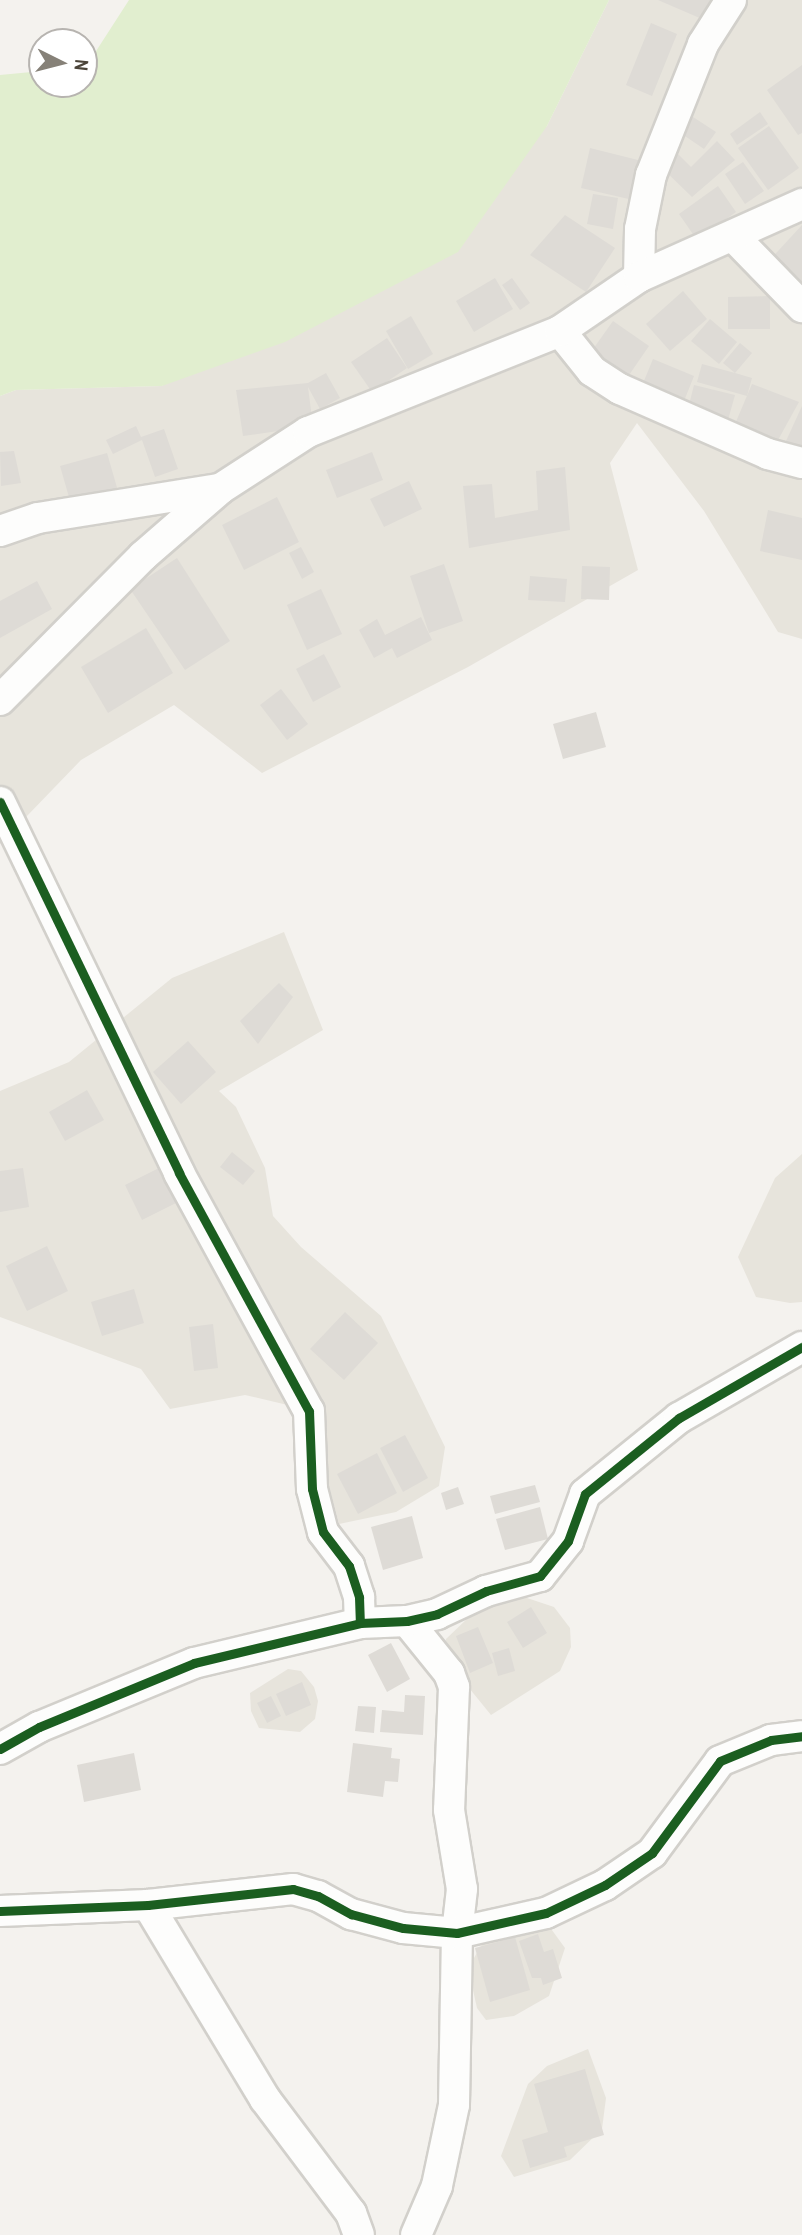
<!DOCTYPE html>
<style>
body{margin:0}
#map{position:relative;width:802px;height:2235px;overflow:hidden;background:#f4f2ee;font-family:"Archivo Narrow",sans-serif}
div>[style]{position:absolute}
.residential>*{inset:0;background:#e7e4dc}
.green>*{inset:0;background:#e1eecf}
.building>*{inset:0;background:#dedbd6}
.roads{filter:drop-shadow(2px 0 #d2d0cb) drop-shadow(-2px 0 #d2d0cb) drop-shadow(0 2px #d2d0cb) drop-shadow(0 -2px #d2d0cb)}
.minor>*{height:30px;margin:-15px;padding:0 15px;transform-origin:15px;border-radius:15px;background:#fdfdfc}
.cycleway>*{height:9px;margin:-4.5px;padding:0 4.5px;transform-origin:4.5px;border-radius:4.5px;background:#1b5e20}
span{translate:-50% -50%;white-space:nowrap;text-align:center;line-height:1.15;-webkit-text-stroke:6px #fff;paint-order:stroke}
.north{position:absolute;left:28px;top:28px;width:70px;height:70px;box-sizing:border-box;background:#fff;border:2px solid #b7b4b0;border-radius:50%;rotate:96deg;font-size:19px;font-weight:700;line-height:28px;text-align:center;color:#4b4439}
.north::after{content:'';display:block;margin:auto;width:24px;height:32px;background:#868178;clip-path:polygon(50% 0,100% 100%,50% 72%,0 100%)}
</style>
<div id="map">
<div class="residential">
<div style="clip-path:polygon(609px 0,802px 0,802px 639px,778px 632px,704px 511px,637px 423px,610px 463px,638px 570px,468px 667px,262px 773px,174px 705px,81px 760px,0 844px,0 396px,16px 390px,162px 386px,547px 126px)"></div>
<div style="clip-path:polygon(284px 932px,323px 1030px,219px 1091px,236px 1107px,265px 1168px,273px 1216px,301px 1247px,381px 1316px,445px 1447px,439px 1486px,396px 1512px,339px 1524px,319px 1449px,296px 1407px,245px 1395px,170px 1409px,141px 1369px,0 1317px,0 1091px,69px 1062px,172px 978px)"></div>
<div style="clip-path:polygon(802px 1154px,802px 1302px,790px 1303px,756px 1297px,738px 1257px,775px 1178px)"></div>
<div style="clip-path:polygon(518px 1595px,554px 1607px,570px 1628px,571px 1647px,560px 1671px,491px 1715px,443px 1656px,446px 1639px,470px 1616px)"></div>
<div style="clip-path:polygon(288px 1669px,301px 1671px,314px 1687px,318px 1701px,315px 1719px,300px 1732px,259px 1728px,251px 1711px,250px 1693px)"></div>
<div style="clip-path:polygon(549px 1926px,565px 1948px,549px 1996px,514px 2016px,486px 2020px,477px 2008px,468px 1968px,490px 1931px)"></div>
<div style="clip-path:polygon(588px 2049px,606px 2098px,602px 2129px,570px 2160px,514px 2177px,501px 2156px,528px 2084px,547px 2066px)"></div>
</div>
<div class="green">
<div style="clip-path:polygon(129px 0,609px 0,547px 126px,458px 252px,285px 342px,162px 386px,16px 390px,0 396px,0 75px,42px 71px,42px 84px,84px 84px,84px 63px,89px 62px)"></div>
</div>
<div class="building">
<div style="clip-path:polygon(658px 0,710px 0,702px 19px)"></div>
<div style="clip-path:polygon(651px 23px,677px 34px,652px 96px,626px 85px)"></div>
<div style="clip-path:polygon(802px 65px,802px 133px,798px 135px,767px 90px)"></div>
<div style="clip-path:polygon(760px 112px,768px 124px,737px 145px,730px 134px)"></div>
<div style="clip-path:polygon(690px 115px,716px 132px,704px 149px,679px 132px)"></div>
<div style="clip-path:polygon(769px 126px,799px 168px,768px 190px,738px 148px)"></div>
<div style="clip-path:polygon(717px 141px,735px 160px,692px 197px,659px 165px,675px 151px,691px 167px)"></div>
<div style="clip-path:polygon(590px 148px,642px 161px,633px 200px,581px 188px)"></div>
<div style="clip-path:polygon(743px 162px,764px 191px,745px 204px,725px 174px)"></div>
<div style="clip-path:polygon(718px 186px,736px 212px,697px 240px,679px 214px)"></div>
<div style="clip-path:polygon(593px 194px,618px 198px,613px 229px,587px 224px)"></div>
<div style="clip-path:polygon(565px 215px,615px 248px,586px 292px,530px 255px)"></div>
<div style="clip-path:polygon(802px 225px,802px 295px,767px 263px)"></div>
<div style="clip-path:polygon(495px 278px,513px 309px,474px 332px,456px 301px)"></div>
<div style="clip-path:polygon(512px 278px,530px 303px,520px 310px,502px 285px)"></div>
<div style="clip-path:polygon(683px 291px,707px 319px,670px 351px,646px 324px)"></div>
<div style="clip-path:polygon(770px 296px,770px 329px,728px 329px,728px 297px)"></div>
<div style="clip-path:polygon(411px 316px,433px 354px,408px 369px,386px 331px)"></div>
<div style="clip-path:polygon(710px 319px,737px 342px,719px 364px,691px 341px)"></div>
<div style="clip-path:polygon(613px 321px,649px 346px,627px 378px,591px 352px)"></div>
<div style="clip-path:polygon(387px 338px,407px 368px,372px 392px,351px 362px)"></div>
<div style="clip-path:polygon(740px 343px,752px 353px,735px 373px,752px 378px,747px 396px,697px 382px,702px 364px,735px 373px,723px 363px)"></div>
<div style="clip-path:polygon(653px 359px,694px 376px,680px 411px,639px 393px)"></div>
<div style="clip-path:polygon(326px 373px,340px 398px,320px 409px,308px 387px,313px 426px,243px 436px,236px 390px,308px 383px)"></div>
<div style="clip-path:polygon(752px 384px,799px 402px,778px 440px,735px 424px)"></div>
<div style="clip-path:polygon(694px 385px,735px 395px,726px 427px,686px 417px)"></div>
<div style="clip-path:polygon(802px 406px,802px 447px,786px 441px)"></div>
<div style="clip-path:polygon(136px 426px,141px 437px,164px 429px,178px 469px,155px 477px,142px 440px,113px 454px,106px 440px)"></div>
<div style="clip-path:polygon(14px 451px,21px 483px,1px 486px,0 452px)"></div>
<div style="clip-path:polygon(372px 452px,383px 480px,337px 498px,326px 470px)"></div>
<div style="clip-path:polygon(107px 453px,118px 491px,71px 504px,60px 466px)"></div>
<div style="clip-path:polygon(565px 467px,570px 530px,469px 548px,463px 486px,492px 484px,495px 518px,538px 510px,536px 471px)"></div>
<div style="clip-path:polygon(409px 481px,422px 509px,384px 527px,370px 499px)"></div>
<div style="clip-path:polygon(277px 497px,299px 542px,244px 570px,222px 525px)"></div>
<div style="clip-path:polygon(768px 510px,802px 518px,802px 560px,760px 551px)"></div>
<div style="clip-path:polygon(301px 547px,314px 572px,302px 579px,289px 553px)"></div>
<div style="clip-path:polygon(177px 558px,230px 641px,185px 670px,130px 589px)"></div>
<div style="clip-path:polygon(444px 564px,463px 621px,429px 633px,410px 576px)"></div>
<div style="clip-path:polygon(582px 566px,610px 567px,609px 600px,581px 599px)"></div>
<div style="clip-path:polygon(530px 576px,567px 579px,565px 602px,528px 600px)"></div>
<div style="clip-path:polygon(37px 581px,52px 609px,0 638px,0 601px)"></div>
<div style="clip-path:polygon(321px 589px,342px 634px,307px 650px,287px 605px)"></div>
<div style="clip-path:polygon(421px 617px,432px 640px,397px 658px,392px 648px,374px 658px,359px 630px,377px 619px,385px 635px)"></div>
<div style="clip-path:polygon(146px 628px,173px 673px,108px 713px,81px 667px)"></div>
<div style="clip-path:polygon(324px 654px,341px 687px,313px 702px,296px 669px)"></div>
<div style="clip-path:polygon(281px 689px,308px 724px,287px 740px,260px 705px)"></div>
<div style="clip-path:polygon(596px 712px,606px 747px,563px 759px,553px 724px)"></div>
<div style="clip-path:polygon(279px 983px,293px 997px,258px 1044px,240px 1021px)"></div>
<div style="clip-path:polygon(188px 1041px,216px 1072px,181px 1104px,153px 1072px)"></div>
<div style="clip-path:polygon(87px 1090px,104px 1120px,65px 1141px,49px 1112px)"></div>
<div style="clip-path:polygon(232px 1152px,255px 1171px,243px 1185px,220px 1167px)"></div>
<div style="clip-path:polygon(23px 1168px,29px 1207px,0 1212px,0 1171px)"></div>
<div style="clip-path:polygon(159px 1168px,176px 1203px,142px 1220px,125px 1185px)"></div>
<div style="clip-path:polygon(47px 1246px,68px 1291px,27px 1311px,6px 1266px)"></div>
<div style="clip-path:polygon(134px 1289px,144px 1323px,102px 1336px,91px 1302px)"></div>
<div style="clip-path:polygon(345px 1312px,378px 1343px,344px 1380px,310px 1349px)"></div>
<div style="clip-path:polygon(213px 1324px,218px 1368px,194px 1371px,189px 1327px)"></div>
<div style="clip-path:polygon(405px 1435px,428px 1478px,403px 1492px,380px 1448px)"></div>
<div style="clip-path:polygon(377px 1453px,397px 1493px,358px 1514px,337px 1474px)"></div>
<div style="clip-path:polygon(535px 1485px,540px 1502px,495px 1514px,490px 1496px)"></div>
<div style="clip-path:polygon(458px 1487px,464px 1504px,446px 1510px,441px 1493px)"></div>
<div style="clip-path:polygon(540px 1507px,548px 1539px,505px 1550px,496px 1519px)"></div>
<div style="clip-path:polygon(412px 1516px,423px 1558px,383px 1570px,371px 1527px)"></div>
<div style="clip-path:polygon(531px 1607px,547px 1633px,523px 1648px,507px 1622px)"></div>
<div style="clip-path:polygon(478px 1627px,493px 1663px,470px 1673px,456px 1636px)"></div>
<div style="clip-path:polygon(391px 1643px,410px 1679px,387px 1692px,368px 1655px)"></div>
<div style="clip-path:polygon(509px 1648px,515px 1671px,498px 1676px,492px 1653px)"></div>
<div style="clip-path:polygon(302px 1682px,311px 1705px,286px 1716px,276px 1694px)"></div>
<div style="clip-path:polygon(405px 1695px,425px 1696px,423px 1735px,380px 1732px,382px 1710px,404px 1712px)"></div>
<div style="clip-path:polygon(271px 1696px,281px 1716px,267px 1723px,257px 1703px)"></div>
<div style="clip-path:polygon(358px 1706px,376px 1707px,374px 1733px,355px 1731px)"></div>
<div style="clip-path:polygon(353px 1743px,392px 1748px,391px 1758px,400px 1759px,398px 1782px,385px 1781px,383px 1797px,347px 1792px)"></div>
<div style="clip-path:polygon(134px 1753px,141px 1790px,84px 1802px,77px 1765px)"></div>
<div style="clip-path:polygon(538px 1934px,544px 1952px,553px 1949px,562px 1978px,543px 1985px,541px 1978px,532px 1978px,519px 1941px)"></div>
<div style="clip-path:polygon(515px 1937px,530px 1990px,490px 2002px,475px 1948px)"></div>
<div style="clip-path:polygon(585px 2069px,604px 2135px,564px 2147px,567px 2157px,530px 2168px,522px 2140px,548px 2132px,534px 2084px)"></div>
</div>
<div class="roads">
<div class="minor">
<div style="left:734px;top:237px;width:98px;rotate:45.8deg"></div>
<div style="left:639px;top:277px;width:48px;rotate:-88.8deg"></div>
<div style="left:640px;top:229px;width:55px;rotate:-78.5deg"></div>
<div style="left:651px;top:175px;width:141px;rotate:-68.3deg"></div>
<div style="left:703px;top:44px;width:52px;rotate:-57.5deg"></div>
<div style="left:560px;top:331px;width:51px;rotate:51.3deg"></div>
<div style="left:592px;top:371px;width:33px;rotate:33deg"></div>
<div style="left:620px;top:389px;width:162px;rotate:23.7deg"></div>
<div style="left:768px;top:454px;width:35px;rotate:15deg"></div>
<div style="left:0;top:531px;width:40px;rotate:-18.9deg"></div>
<div style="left:38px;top:518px;width:184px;rotate:-9.1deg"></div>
<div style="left:220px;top:489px;width:105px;rotate:-32.9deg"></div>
<div style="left:308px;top:432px;width:271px;rotate:-21.8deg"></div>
<div style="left:560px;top:331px;width:96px;rotate:-34.4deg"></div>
<div style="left:639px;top:277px;width:179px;rotate:-24.1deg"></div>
<div style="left:0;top:700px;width:203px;rotate:-45.2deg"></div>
<div style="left:143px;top:556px;width:102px;rotate:-41deg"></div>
<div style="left:0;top:802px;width:412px;rotate:64.2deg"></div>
<div style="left:179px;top:1173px;width:271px;rotate:61.4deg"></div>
<div style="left:309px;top:1411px;width:78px;rotate:87.8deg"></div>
<div style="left:312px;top:1489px;width:44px;rotate:75.7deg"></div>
<div style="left:323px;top:1532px;width:43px;rotate:52.6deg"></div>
<div style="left:349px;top:1566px;width:33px;rotate:72deg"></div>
<div style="left:359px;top:1597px;width:26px;rotate:88deg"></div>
<div style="left:407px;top:1621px;width:67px;rotate:51.1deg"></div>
<div style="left:449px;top:1673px;width:15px;rotate:70deg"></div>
<div style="left:454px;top:1687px;width:123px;rotate:92.3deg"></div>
<div style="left:449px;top:1810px;width:80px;rotate:80.7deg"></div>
<div style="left:462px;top:1889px;width:44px;rotate:96.5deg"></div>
<div style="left:457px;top:1933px;width:172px;rotate:91deg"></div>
<div style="left:454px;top:2105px;width:83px;rotate:101.9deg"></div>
<div style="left:437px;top:2186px;width:53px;rotate:113.2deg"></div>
<div style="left:0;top:1749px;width:45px;rotate:-29.4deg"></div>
<div style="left:39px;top:1727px;width:168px;rotate:-22.4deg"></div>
<div style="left:194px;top:1663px;width:171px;rotate:-13.5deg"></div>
<div style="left:360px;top:1623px;width:47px;rotate:-2.4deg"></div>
<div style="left:407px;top:1621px;width:31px;rotate:-13deg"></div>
<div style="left:437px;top:1614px;width:54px;rotate:-25.1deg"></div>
<div style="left:486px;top:1591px;width:56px;rotate:-15.5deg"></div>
<div style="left:540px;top:1576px;width:45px;rotate:-51.3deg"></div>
<div style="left:568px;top:1541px;width:50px;rotate:-70.1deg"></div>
<div style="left:585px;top:1494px;width:121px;rotate:-39deg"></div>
<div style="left:679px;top:1418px;width:142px;rotate:-30deg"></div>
<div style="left:148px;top:1905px;width:227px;rotate:58.9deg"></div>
<div style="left:265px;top:2099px;width:143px;rotate:53deg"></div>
<div style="left:351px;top:2213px;width:23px;rotate:70deg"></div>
<div style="left:0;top:1911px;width:148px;rotate:-2.3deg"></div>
<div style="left:148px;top:1905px;width:146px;rotate:-6.3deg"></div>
<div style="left:293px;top:1889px;width:26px;rotate:16deg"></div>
<div style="left:318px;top:1896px;width:38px;rotate:29deg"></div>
<div style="left:351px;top:1914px;width:54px;rotate:15.1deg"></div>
<div style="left:403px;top:1928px;width:54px;rotate:5.3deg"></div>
<div style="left:457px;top:1933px;width:91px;rotate:-12.7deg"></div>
<div style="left:546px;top:1913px;width:65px;rotate:-25.4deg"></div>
<div style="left:605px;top:1885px;width:57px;rotate:-34.2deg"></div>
<div style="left:652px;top:1853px;width:114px;rotate:-53.5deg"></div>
<div style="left:720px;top:1761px;width:55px;rotate:-22.4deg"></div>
<div style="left:771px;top:1740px;width:31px;rotate:-7deg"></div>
</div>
</div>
<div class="cycleway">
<div style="left:0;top:802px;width:412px;rotate:64.2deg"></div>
<div style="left:179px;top:1173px;width:271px;rotate:61.4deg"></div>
<div style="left:309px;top:1411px;width:78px;rotate:87.8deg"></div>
<div style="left:312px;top:1489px;width:44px;rotate:75.7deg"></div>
<div style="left:323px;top:1532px;width:43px;rotate:52.6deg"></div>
<div style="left:349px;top:1566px;width:33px;rotate:72deg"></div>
<div style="left:359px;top:1597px;width:26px;rotate:88deg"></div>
<div style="left:0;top:1749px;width:45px;rotate:-29.4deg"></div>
<div style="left:39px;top:1727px;width:168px;rotate:-22.4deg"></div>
<div style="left:194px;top:1663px;width:171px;rotate:-13.5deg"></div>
<div style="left:360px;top:1623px;width:47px;rotate:-2.4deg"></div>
<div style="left:407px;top:1621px;width:31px;rotate:-13deg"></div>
<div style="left:437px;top:1614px;width:54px;rotate:-25.1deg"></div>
<div style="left:486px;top:1591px;width:56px;rotate:-15.5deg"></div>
<div style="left:540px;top:1576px;width:45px;rotate:-51.3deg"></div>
<div style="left:568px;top:1541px;width:50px;rotate:-70.1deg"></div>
<div style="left:585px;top:1494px;width:121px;rotate:-39deg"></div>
<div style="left:679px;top:1418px;width:142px;rotate:-30deg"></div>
<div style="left:0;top:1911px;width:148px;rotate:-2.3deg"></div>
<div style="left:148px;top:1905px;width:146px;rotate:-6.3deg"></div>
<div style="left:293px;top:1889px;width:26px;rotate:16deg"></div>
<div style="left:318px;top:1896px;width:38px;rotate:29deg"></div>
<div style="left:351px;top:1914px;width:54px;rotate:15.1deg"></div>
<div style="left:403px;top:1928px;width:54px;rotate:5.3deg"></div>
<div style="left:457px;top:1933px;width:91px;rotate:-12.7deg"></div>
<div style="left:546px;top:1913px;width:65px;rotate:-25.4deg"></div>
<div style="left:605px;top:1885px;width:57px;rotate:-34.2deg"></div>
<div style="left:652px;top:1853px;width:114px;rotate:-53.5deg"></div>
<div style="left:720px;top:1761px;width:55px;rotate:-22.4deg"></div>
<div style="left:771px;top:1740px;width:31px;rotate:-7deg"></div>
</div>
<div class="north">N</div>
</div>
